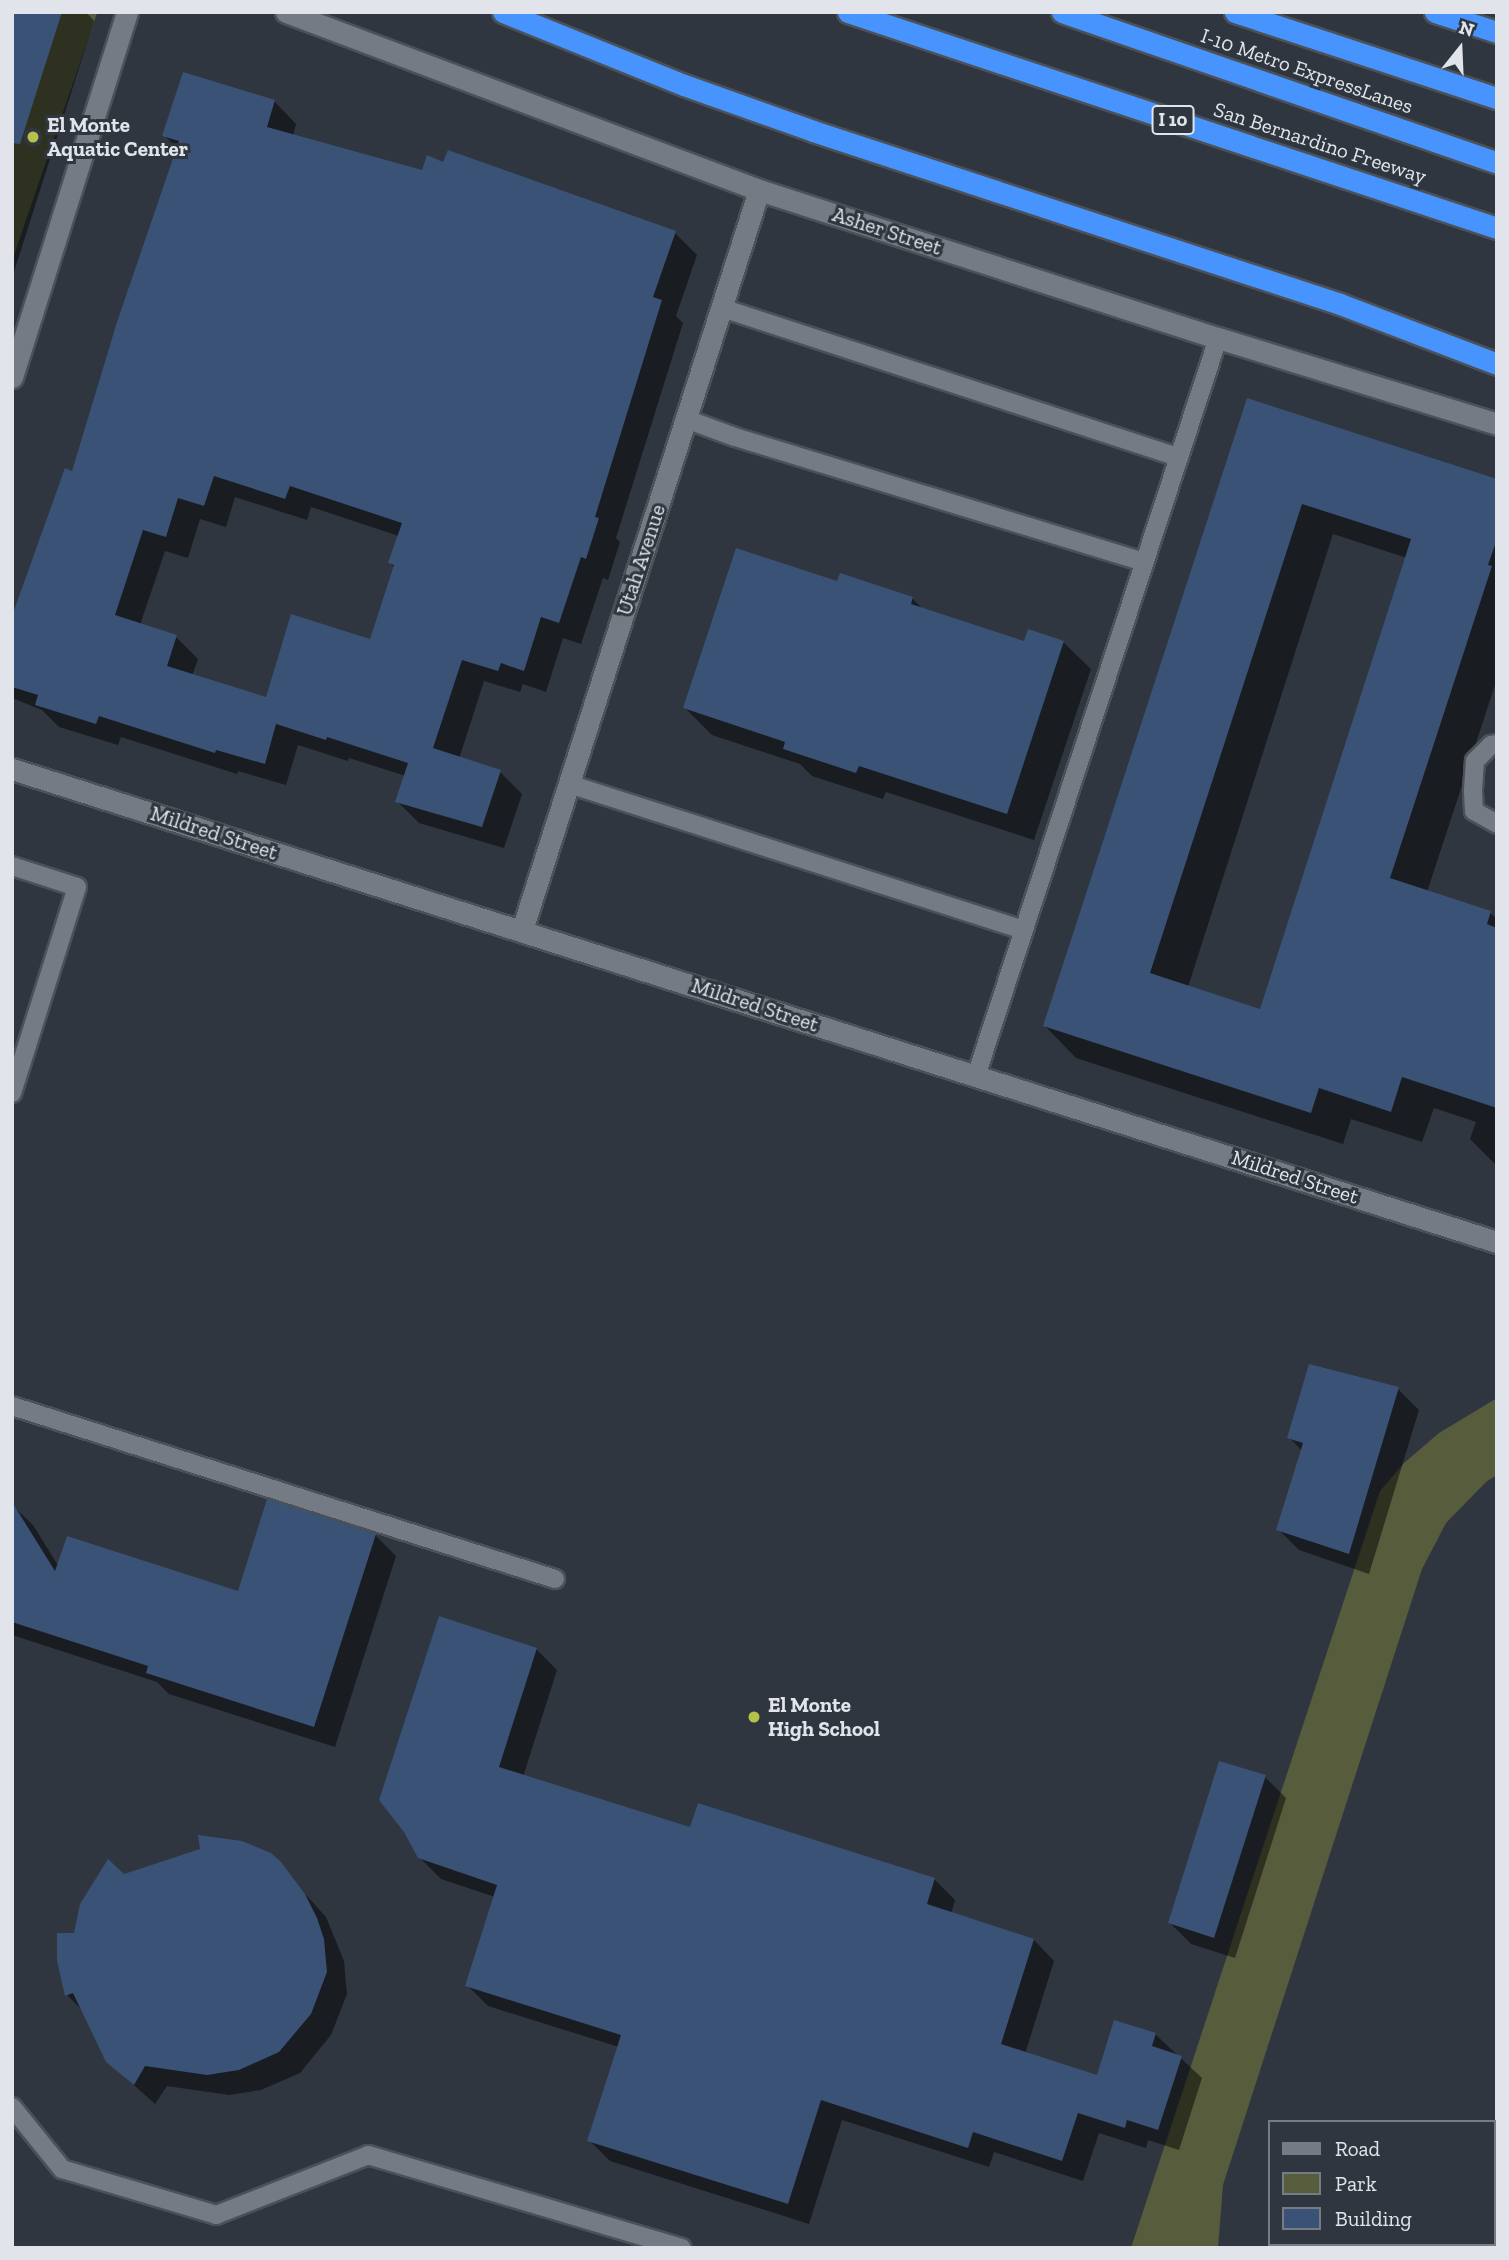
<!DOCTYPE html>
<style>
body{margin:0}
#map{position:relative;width:1509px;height:2260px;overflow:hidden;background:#2f363f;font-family:"Zilla Slab",serif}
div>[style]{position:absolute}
.green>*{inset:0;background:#575c3c}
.shadow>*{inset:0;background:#0007}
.building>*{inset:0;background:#395276}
.roads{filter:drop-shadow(2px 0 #4c5158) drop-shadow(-2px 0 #4c5158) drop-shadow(0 2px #4c5158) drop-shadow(0 -2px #4c5158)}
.service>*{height:18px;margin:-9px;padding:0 9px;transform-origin:9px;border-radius:9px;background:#747b85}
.minor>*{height:21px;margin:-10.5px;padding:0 10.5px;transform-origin:10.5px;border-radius:10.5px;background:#747b85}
.tertiary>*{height:21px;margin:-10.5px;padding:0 10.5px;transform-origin:10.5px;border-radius:10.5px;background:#747b85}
.motorway>*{height:21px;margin:-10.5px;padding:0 10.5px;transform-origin:10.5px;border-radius:10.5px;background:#4894ff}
.dots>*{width:19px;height:19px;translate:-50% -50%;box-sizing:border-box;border:4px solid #2f363f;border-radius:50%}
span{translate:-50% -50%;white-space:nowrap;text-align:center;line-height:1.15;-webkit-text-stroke:6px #2f363f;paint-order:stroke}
.shield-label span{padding:2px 5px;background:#2f363f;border:2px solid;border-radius:5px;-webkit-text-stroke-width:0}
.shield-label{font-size:19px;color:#e1e5eb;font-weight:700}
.street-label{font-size:21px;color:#e1e5eb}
.poi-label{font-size:21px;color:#e1e5eb;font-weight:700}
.left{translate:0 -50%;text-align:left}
.frame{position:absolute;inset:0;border:14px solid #e1e5eb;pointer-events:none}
.legend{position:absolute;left:1268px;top:2120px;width:228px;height:126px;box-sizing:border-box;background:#2f363f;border:2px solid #767c84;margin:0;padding:9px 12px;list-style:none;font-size:21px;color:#e1e5eb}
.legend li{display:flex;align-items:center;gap:14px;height:35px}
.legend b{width:35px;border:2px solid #767c84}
.north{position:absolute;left:1425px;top:14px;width:70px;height:70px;-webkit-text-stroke:5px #2f363f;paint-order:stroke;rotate:18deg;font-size:19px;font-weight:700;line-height:28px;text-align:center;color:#e1e5eb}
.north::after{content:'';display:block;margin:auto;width:24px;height:32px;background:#e1e5eb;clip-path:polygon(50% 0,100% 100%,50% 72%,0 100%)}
</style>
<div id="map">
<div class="green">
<div style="clip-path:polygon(12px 12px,97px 13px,12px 261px)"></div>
<div style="clip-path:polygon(1497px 1398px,1497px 1475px,1486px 1482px,1446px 1523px,1422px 1569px,1223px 2185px,1218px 2248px,1131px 2248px,1380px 1491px,1404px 1463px,1439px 1433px)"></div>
</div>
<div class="shadow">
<div style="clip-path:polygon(12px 12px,86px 12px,94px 21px,12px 278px)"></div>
<div style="clip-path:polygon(evenodd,184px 75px,275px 102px,296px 124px,293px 136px,423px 172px,675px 233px,697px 255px,676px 316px,683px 323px,616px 538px,620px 542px,608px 580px,603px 578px,581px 644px,563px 638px,546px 692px,523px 684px,520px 692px,484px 681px,459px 759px,500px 772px,522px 794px,504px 848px,419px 823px,397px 801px,406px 776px,349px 758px,348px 761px,298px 745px,286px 785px,238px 771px,237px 774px,121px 737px,118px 745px,59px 727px,42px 710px,12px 698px,12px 627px,73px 473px,178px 149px,164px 135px,184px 75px,235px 497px,307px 520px,311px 507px,399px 536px,390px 563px,395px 568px,371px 641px,267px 700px,192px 676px,198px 659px,176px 637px,140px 625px,165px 551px,188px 558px,200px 519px,226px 527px,235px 497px)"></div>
<div style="clip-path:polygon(evenodd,1248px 400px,1497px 481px,1497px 679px,1427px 892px,1490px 913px,1497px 919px,1497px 1166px,1470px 1139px,1476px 1122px,1434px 1108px,1422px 1142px,1351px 1119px,1343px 1144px,1076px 1058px,1045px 1026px,1248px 400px,1333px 534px,1407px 558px,1261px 1011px,1188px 987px,1333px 534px)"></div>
<div style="clip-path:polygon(839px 583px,912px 598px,924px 610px,1025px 643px,1063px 642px,1091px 669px,1034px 840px,886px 792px,883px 799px,812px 776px,800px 764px,712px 735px,685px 708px)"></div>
<div style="clip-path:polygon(1398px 1389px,1419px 1410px,1369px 1574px,1299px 1550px,1278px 1529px,1302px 1451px,1289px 1437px)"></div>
<div style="clip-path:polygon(12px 1505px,33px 1525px,59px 1567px,239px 1593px,375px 1535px,396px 1556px,335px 1747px,169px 1694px,157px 1682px,12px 1635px)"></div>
<div style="clip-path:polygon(536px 1649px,557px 1670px,523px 1777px,691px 1830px,934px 1879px,955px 1900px,951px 1914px,1034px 1940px,1054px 1961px,1025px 2054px,1098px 2077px,1155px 2034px,1202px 2078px,1179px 2150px,1148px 2140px,1146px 2148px,1099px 2133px,1083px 2181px,994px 2152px,989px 2167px,842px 2120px,809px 2224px,610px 2161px,589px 2140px,619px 2047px,488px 2006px,467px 1985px,495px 1897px,441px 1879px,419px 1857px,406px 1831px)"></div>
<div style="clip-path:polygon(1265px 1777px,1286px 1798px,1235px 1958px,1191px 1944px,1170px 1923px)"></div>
<div style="clip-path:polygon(270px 1855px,326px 1917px,344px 1961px,347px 1994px,331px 2035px,300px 2073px,261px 2090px,229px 2095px,167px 2086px,155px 2104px,107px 2061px,84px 2012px,67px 1995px,75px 1935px,124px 1876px)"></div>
</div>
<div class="building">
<div style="clip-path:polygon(12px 12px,62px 12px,20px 144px,12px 143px)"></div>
<div style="clip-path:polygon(evenodd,183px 72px,275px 100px,267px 127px,422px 170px,427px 155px,443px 162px,448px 150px,676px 231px,653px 297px,662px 300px,595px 517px,599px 518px,586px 559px,581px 557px,559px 623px,541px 617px,524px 671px,501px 663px,498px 671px,462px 660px,433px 748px,501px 770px,482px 827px,395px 802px,408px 763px,327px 737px,326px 740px,276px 724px,265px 764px,216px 750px,215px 753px,99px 716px,96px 724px,35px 705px,38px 695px,12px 687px,12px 616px,65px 468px,72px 471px,117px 322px,179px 141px,162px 136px,183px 72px,214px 476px,285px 499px,290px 486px,402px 523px,388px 563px,394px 565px,370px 639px,291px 614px,266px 697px,167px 666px,177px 635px,115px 615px,143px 530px,166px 537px,178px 498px,204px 506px,214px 476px)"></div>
<div style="clip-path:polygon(evenodd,1247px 398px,1497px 479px,1497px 539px,1488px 565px,1492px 566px,1390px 878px,1491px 911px,1487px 924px,1497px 928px,1497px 1108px,1402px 1077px,1391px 1112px,1319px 1088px,1311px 1113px,1043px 1026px,1247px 398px,1302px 504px,1411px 539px,1260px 1009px,1150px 973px,1302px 504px)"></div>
<div style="clip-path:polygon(736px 548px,837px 581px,840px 573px,913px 597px,911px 604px,1024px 641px,1028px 629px,1064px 641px,1007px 814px,859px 766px,856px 773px,783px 749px,785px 742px,683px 708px)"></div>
<div style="clip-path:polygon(1309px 1364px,1399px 1387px,1349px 1554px,1276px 1530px,1303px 1443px,1287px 1438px)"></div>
<div style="clip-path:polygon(267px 1499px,376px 1534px,314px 1727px,146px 1673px,148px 1666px,12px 1622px,12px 1502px,55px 1571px,67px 1536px,238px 1591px)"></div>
<div style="clip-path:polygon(439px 1616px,537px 1648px,499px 1767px,690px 1827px,698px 1803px,935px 1878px,927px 1904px,1034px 1939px,1001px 2044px,1097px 2075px,1114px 2020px,1156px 2033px,1152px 2046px,1182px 2056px,1158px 2130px,1127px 2120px,1125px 2128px,1078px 2113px,1062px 2161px,973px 2132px,968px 2148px,821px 2100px,788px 2204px,587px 2141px,621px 2035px,465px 1986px,497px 1885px,418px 1858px,404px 1832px,379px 1800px)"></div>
<div style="clip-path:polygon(1219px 1761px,1266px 1775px,1214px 1938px,1168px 1923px)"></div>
<div style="clip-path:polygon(198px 1835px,242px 1841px,271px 1853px,281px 1862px,305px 1894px,317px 1918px,324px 1939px,327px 1972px,311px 2014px,279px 2052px,239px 2070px,207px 2075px,145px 2066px,134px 2085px,106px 2062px,73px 1993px,65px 1996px,57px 1961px,57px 1933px,74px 1933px,80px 1904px,108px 1859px,124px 1874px,200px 1849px)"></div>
</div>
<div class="roads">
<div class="service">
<div style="left:722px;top:308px;width:481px;rotate:18.1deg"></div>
<div style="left:686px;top:419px;width:52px;rotate:20.2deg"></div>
<div style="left:735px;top:437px;width:428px;rotate:17deg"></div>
<div style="left:1497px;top:744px;width:6px;rotate:171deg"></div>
<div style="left:1491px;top:745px;width:23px;rotate:135deg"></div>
<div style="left:1475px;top:761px;width:31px;rotate:94deg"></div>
<div style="left:1473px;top:792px;width:19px;rotate:87deg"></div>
<div style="left:1474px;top:811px;width:26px;rotate:29deg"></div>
<div style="left:569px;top:784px;width:477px;rotate:17.8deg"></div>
<div style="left:12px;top:866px;width:68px;rotate:17.9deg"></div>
<div style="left:77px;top:887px;width:216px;rotate:107.5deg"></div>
<div style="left:976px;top:1076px;width:777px;rotate:-71.84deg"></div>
<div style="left:12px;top:1406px;width:570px;rotate:17.67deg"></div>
<div style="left:12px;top:2107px;width:80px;rotate:51.1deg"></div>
<div style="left:62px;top:2169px;width:161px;rotate:16.6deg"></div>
<div style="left:216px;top:2215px;width:163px;rotate:-21.5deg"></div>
<div style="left:368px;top:2155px;width:327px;rotate:16.5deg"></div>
</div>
<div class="minor">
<div style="left:12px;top:377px;width:383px;rotate:-72.5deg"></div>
<div style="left:12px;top:769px;width:1559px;rotate:17.67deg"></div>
<div style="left:522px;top:930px;width:777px;rotate:-72.24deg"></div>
</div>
<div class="tertiary">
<div style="left:286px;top:12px;width:505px;rotate:20.62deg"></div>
<div style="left:759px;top:190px;width:482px;rotate:17.9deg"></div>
<div style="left:1218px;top:338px;width:292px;rotate:17.1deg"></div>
</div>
<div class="motorway">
<div style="left:503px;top:12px;width:195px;rotate:22deg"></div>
<div style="left:684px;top:85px;width:137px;rotate:19.6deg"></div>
<div style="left:813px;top:131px;width:555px;rotate:18.17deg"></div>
<div style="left:1340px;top:304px;width:168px;rotate:20.9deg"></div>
<div style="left:848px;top:12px;width:684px;rotate:18.41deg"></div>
<div style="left:1062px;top:12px;width:460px;rotate:19.1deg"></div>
<div style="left:1235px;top:12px;width:276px;rotate:18.2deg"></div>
<div style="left:1435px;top:12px;width:65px;rotate:17.9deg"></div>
</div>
</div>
<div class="dots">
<div style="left:33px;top:137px;background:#b4c24a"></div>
<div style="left:754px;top:1717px;background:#b4c24a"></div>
</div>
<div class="shield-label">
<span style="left:1173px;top:120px">I 10</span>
</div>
<div class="street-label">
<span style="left:1307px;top:71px;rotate:19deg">I-10 Metro ExpressLanes</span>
<span style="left:1320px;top:143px;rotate:18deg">San Bernardino Freeway</span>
<span style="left:887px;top:231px;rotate:18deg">Asher Street</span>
<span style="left:641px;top:560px;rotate:-72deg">Utah Avenue</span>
<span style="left:214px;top:833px;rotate:18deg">Mildred Street</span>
<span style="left:755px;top:1005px;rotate:18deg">Mildred Street</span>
<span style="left:1295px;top:1177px;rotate:18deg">Mildred Street</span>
</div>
<div class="poi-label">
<span class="left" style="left:47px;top:137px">El Monte<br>Aquatic Center</span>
<span class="left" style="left:768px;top:1717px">El Monte<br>High School</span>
</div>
<div class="frame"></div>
<ul class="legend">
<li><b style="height:9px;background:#747b85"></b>Road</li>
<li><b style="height:19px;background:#575c3c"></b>Park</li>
<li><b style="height:19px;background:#395276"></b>Building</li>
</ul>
<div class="north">N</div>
</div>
